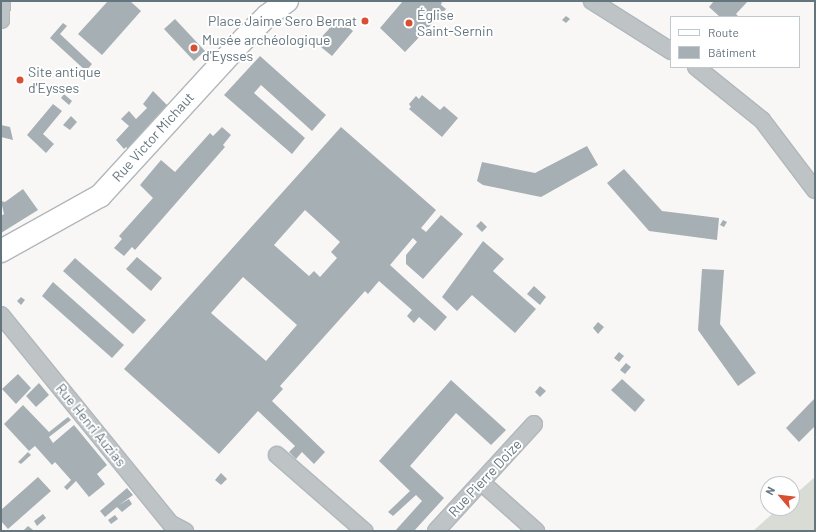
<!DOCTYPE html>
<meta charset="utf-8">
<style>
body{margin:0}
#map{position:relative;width:816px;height:532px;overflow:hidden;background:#f8f7f5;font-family:Barlow,sans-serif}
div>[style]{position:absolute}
.green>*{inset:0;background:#d8dcd4}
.building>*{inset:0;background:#a6afb4}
.roads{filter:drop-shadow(1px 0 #b1b7bb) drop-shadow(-1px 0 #b1b7bb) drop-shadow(0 1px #b1b7bb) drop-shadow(0 -1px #b1b7bb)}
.street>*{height:16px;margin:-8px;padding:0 8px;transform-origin:8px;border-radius:8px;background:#bec3c6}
.secondary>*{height:22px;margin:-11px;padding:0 11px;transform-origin:11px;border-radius:11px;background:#fff}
.dots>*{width:11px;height:11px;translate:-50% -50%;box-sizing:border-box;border:2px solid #fff;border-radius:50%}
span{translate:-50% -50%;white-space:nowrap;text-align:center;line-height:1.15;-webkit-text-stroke:4px #fff;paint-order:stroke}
.poi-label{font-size:14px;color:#64757e}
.left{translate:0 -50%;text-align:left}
.right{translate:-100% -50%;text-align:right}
.street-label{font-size:14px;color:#64757e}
.frame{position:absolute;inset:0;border:2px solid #64757e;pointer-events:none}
.legend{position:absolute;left:670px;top:16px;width:130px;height:52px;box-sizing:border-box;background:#fff;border:1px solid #c1c8cb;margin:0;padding:5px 7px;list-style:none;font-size:12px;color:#64757e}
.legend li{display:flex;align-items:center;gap:8px;height:20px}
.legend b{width:20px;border:1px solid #c1c8cb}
.north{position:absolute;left:760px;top:476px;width:40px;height:40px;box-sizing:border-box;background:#fff;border:1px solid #c1c8cb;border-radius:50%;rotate:298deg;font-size:11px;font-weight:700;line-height:16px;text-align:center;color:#64757e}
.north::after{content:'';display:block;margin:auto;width:14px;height:18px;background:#da4f32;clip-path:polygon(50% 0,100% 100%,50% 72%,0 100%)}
</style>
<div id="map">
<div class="green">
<div style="clip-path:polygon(815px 477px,815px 531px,753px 531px,779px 508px,792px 508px,792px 497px)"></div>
</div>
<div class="building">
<div style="clip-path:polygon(108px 1px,130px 1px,141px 11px,102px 55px,78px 34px)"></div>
<div style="clip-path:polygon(403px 1px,442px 1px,441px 5px,446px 9px,405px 52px,380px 28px)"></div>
<div style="clip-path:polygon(714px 1px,748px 1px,736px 14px,739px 17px,720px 17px,709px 7px)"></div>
<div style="clip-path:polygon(566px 16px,570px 19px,566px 23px,562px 20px)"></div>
<div style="clip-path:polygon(175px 19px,205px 51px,194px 61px,164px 29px)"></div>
<div style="clip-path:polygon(336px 20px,340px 20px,353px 31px,332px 56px,316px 43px,329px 29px,330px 24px,331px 26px)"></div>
<div style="clip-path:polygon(63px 23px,67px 26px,60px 34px,92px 64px,86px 71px,50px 38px)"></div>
<div style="clip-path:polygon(264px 34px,267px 37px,263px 42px,259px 39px)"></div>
<div style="clip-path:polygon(260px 56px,326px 115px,312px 131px,261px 85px,254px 93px,305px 138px,292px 154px,224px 95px)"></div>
<div style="clip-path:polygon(153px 91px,169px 107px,128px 149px,126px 147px,124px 149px,116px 140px,129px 126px,121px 119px,129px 111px,136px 119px,147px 108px,143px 104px)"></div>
<div style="clip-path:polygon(64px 94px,72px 101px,69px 105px,61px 98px)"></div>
<div style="clip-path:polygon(422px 95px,440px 110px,444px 106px,458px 118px,442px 137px,409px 109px,411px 107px,409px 104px,416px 96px,419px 99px)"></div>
<div style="clip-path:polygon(53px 104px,62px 111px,43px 134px,54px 144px,46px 153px,27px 135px)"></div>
<div style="clip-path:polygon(71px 116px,77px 122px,70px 130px,63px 125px)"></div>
<div style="clip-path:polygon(1px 125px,10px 127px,13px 140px,1px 137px)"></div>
<div style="clip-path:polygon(222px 127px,231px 135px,223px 145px,225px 147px,135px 250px,132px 247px,124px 256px,114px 248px,122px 239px,119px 236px,153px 198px,140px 185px,161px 160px,175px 172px,210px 133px,213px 136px)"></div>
<div style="clip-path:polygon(evenodd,341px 127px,436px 210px,421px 228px,426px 232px,441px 215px,463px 234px,423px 279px,406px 264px,406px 255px,417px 242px,413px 238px,390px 265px,447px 317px,435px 331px,419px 317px,414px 323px,407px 316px,412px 310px,379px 281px,368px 294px,365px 291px,280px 386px,283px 389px,272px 401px,325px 452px,314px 464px,302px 452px,296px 459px,289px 452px,295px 446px,258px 411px,219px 454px,124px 369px,341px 127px,305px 210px,340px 242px,331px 252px,337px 258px,320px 277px,314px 271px,309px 276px,274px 245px,305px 210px,341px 127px,243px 277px,297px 325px,266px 361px,211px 313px,243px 277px)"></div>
<div style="clip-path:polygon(587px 146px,598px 165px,541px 197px,483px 185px,477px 181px,482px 162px,535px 173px)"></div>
<div style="clip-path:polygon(624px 169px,662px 211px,719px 218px,717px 240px,649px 231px,607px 183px)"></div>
<div style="clip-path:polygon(23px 189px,38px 210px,1px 233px,1px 216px,4px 214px,1px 201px,5px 202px)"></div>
<div style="clip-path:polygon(723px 220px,727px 222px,724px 227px,720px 225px)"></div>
<div style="clip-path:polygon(481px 221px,487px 227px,482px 232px,476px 226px)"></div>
<div style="clip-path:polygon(483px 241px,504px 259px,493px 271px,536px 309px,515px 333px,472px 295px,457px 311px,442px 297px)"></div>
<div style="clip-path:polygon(137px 257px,162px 278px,151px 291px,126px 269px)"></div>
<div style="clip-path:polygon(75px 258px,146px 320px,133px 334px,63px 271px)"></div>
<div style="clip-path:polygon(702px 269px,724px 270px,720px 324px,756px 373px,738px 386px,698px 330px)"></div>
<div style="clip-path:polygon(53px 282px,124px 345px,112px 358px,42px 296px)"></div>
<div style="clip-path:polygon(534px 286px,546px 297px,540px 305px,527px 294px)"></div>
<div style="clip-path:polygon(21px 297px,25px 300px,21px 305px,17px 301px)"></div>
<div style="clip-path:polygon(598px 322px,604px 327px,598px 334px,593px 328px)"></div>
<div style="clip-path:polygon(619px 352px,624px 356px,619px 362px,614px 358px)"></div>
<div style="clip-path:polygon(626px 363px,631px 367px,625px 374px,620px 370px)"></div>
<div style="clip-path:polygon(18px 374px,31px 388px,16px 404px,2px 389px)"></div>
<div style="clip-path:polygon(622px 379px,645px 400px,635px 412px,611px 390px)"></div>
<div style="clip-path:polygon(451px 380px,506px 430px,491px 445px,456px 413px,410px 466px,444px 498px,414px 531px,395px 531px,422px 501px,416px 495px,393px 516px,388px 512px,410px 491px,379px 461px)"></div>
<div style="clip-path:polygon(39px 383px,49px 395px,36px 407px,26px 396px)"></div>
<div style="clip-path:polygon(540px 386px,546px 391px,540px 397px,535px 392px)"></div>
<div style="clip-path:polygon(815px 398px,815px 426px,799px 442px,786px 428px)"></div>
<div style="clip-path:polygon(23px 405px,49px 432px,68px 417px,71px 420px,49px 437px,53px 443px,74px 425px,107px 465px,97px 474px,105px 484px,89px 497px,76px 481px,67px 490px,64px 487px,71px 480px,55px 462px,52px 465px,35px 446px,29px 451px,4px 424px)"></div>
<div style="clip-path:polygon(28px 452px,31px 455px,21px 464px,18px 462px)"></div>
<div style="clip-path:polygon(221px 473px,227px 479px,221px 485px,215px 480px)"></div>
<div style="clip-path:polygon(38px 477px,51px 491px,8px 529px,1px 521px,1px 510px)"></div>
<div style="clip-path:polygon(127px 488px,133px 495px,119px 505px,129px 499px,132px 504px,122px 512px,117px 507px,105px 517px,100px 511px)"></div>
<div style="clip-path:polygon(43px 514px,46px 518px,37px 526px,34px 521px)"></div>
<div style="clip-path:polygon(115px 515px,118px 519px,111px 524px,108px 520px)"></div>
<div style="clip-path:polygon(28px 526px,33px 530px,23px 531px)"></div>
</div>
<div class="roads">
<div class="street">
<div style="left:592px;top:1px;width:93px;rotate:32.3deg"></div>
<div style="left:1px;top:20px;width:19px;rotate:-87deg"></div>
<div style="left:696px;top:67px;width:85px;rotate:38.8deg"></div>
<div style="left:762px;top:120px;width:88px;rotate:52.9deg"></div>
<div style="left:1px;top:315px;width:269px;rotate:50.9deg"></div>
<div style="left:171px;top:524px;width:16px;rotate:27deg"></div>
<div style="left:277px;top:455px;width:116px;rotate:41.1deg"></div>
<div style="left:481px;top:482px;width:74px;rotate:41.7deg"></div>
<div style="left:436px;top:531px;width:145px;rotate:-47.5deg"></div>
</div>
<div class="secondary">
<div style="left:1px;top:251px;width:113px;rotate:-29.1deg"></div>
<div style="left:100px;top:196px;width:214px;rotate:-47.5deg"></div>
<div style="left:245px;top:38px;width:31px;rotate:-45deg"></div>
<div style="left:267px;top:16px;width:25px;rotate:-37deg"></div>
</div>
</div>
<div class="dots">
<div style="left:365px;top:21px;background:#da4f32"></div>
<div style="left:409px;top:23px;background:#da4f32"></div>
<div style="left:194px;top:48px;background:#da4f32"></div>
<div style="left:20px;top:80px;background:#da4f32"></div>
</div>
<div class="poi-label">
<span class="left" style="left:417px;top:23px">Église<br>Saint-Sernin</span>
<span class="right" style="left:357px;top:21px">Place Jaime Sero Bernat</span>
<span class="left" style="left:202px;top:48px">Musée archéologique<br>d'Eysses</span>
<span class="left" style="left:28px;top:80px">Site antique<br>d'Eysses</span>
</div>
<div class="street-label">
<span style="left:153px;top:137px;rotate:-48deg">Rue Victor Michaut</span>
<span style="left:91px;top:425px;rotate:51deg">Rue Henri Auzias</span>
<span style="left:485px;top:478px;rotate:-47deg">Rue Pierre Doize</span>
</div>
<div class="frame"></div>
<ul class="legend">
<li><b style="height:5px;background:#fff"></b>Route</li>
<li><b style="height:11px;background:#a6afb4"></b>Bâtiment</li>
</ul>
<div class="north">N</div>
</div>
